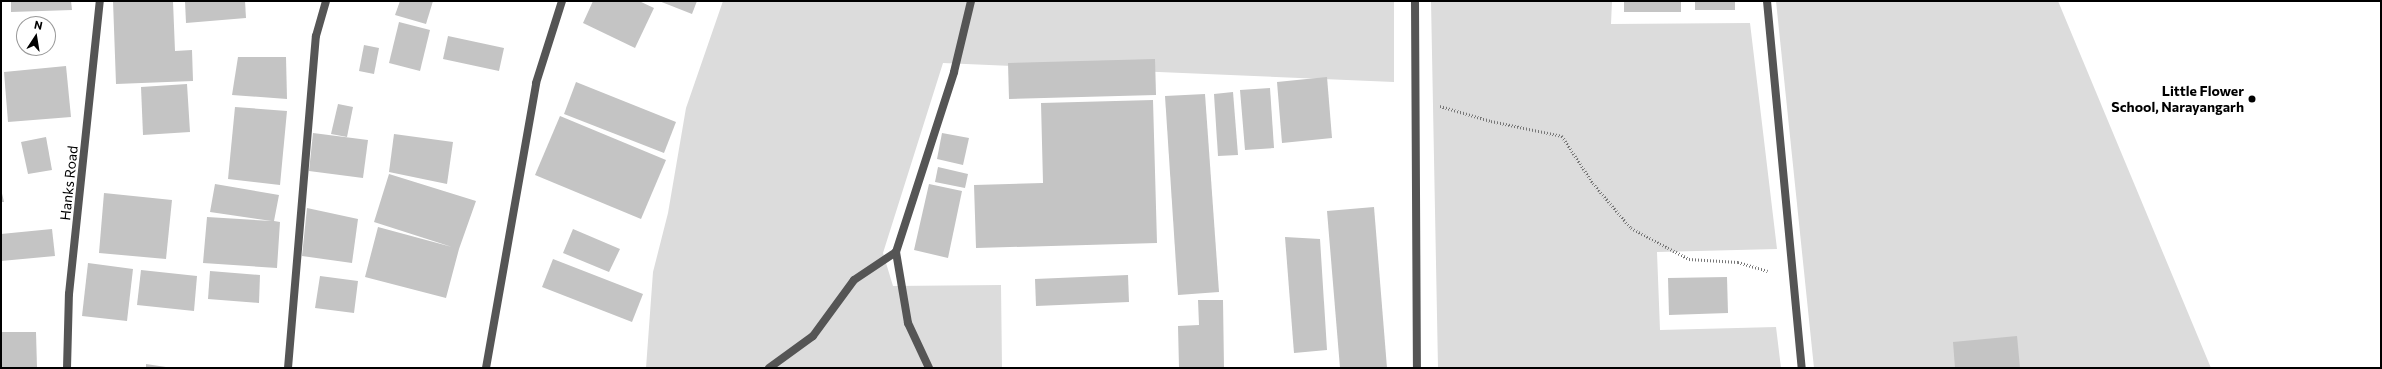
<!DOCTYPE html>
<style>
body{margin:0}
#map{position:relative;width:2382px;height:369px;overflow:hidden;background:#fff;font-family:Commissioner,sans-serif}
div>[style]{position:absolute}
.green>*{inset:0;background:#dcdcdc}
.building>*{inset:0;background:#c4c4c4}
.path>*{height:2.5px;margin-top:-1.25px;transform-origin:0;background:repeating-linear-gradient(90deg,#777 0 1px,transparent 0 3px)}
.lane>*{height:8px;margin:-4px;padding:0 4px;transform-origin:4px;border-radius:4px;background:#555}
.street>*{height:8px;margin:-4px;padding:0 4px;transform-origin:4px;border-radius:4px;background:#555}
.dots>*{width:11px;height:11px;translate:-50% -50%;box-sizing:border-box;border:2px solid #fff;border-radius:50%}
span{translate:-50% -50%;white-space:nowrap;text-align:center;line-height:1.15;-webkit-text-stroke:4px #fff;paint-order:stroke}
.poi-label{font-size:14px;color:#000;font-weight:700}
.right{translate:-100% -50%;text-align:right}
.street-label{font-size:14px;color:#000}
.frame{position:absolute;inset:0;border:2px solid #000;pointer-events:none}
.north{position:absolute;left:16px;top:16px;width:40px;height:40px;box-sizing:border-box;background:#fff;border:1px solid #999;border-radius:50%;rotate:12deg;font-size:11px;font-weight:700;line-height:16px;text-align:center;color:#000}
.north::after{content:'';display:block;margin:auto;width:14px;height:18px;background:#000;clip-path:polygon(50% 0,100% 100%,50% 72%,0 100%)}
</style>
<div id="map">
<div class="green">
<div style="clip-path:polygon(723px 1px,1394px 1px,1394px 82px,943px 63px,883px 253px,893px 286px,1001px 285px,1002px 368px,646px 368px,653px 272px,668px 213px,686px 108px)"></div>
<div style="clip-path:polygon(1431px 1px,1612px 1px,1611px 24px,1750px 23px,1777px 249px,1657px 252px,1660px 330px,1776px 327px,1781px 368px,1438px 368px)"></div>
<div style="clip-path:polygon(1776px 1px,2058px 1px,2211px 368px,1814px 368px)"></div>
</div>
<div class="building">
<div style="clip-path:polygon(11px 1px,71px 1px,72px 10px,11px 12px)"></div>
<div style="clip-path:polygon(113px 1px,173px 1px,175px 51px,192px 50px,193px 81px,116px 84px)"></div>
<div style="clip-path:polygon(185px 1px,245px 1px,246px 18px,186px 23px)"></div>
<div style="clip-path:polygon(400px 1px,433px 1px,426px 24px,395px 15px)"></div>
<div style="clip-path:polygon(593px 1px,639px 1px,654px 8px,635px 48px,583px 23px)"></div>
<div style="clip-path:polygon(659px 1px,697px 1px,692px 14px)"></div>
<div style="clip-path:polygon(1624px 1px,1681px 1px,1681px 12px,1624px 12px)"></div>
<div style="clip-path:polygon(1695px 1px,1735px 1px,1735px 10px,1695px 10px)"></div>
<div style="clip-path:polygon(399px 22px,430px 30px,420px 71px,389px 63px)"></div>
<div style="clip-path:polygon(448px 36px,504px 48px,499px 71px,443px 59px)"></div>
<div style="clip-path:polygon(364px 45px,379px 48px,374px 74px,359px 71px)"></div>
<div style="clip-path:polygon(238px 57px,286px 57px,287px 99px,232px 95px)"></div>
<div style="clip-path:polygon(1155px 59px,1156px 95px,1009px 99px,1008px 63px)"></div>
<div style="clip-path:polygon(66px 66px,71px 117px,8px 122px,4px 72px)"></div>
<div style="clip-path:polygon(1327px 77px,1332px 138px,1282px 143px,1277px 82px)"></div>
<div style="clip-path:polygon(576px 82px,676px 122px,664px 153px,564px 114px)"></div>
<div style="clip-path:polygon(187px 84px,190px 132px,143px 135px,141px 87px)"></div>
<div style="clip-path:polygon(1270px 88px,1274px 148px,1245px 150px,1240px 90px)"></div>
<div style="clip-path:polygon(1233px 92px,1238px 155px,1218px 156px,1214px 94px)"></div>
<div style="clip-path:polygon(1205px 94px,1219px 292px,1178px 295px,1165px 96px)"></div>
<div style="clip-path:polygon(1153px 100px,1157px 243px,976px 248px,974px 185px,1043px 183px,1041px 103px)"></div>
<div style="clip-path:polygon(338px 104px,353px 107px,347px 137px,331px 134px)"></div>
<div style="clip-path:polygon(235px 107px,287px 111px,280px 185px,228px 179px)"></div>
<div style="clip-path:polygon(560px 116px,666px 160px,641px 219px,535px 175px)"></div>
<div style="clip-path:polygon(313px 133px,368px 140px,363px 178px,309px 171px)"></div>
<div style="clip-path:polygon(942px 133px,969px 138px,963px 165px,937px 159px)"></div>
<div style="clip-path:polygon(394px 134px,453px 142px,447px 184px,389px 172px)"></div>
<div style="clip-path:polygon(46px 137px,52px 170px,28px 174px,21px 142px)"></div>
<div style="clip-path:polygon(938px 167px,968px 174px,965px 188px,935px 182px)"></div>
<div style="clip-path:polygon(389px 174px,476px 201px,459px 249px,446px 298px,365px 277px,378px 227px,452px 247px,374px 222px)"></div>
<div style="clip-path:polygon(215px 184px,279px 195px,274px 221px,280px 222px,277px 268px,203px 263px,207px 217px,272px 221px,210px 212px)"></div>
<div style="clip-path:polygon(929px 184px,962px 191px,948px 258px,914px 250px)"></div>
<div style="clip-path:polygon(1px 189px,4px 202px,1px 202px)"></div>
<div style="clip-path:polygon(104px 193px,172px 200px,166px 259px,99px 253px)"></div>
<div style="clip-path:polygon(1374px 207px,1387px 368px,1340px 368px,1327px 211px)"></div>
<div style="clip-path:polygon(307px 208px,358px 219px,352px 263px,302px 256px)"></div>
<div style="clip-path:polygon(52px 229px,55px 256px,1px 261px,1px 234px)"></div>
<div style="clip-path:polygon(573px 229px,620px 249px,609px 272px,563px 253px)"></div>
<div style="clip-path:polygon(1285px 237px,1320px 239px,1327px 350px,1294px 353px)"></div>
<div style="clip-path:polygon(553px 259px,643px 294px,632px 322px,542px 287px)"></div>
<div style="clip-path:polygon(88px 263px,133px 269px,127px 321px,82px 316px)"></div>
<div style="clip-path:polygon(141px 270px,197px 276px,194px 311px,137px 305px)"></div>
<div style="clip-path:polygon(210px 271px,260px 275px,259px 303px,208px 299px)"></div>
<div style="clip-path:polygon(1128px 275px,1129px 302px,1036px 306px,1035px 279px)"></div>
<div style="clip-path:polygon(320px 276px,358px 281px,354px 313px,315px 308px)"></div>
<div style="clip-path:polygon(1727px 277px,1728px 313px,1669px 315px,1668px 278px)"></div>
<div style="clip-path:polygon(1198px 300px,1223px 300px,1224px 368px,1179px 368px,1178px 326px,1199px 325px)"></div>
<div style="clip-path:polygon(1px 332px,36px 332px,37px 368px,1px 368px)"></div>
<div style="clip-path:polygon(2017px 336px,2020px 368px,1955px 368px,1953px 342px)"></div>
<div style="clip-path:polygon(146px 364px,166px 367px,166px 368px,146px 368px)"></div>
</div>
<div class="path">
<div style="left:1440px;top:106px;width:53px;rotate:16.4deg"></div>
<div style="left:1491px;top:121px;width:73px;rotate:11.9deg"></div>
<div style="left:1562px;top:136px;width:56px;rotate:56.6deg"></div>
<div style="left:1593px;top:183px;width:59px;rotate:49.8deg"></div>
<div style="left:1631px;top:228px;width:66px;rotate:28.1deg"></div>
<div style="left:1689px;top:259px;width:49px;rotate:3.5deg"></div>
<div style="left:1738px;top:262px;width:31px;rotate:17deg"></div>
</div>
<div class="lane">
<div style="left:1415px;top:1px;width:367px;rotate:89.7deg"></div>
<div style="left:896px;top:252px;width:72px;rotate:80.4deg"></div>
<div style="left:908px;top:323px;width:50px;rotate:65deg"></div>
<div style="left:769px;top:368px;width:54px;rotate:-36deg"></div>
<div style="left:813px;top:336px;width:69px;rotate:-53.8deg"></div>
<div style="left:854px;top:280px;width:50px;rotate:-33.7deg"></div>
<div style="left:896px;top:252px;width:189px;rotate:-72.1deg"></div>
<div style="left:954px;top:72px;width:73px;rotate:-76.5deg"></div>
</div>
<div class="street">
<div style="left:1767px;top:1px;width:369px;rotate:84.6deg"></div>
<div style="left:67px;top:368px;width:74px;rotate:-88.5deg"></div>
<div style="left:69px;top:294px;width:295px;rotate:-84deg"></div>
<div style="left:288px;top:368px;width:333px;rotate:-85.2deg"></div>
<div style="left:316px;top:36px;width:36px;rotate:-74deg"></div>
<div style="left:486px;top:368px;width:289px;rotate:-80deg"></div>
<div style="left:536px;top:83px;width:86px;rotate:-72.4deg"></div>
</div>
<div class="dots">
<div style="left:2252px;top:99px;background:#000"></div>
</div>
<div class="poi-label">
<span class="right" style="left:2244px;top:99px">Little Flower<br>School, Narayangarh</span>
</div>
<div class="street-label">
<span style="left:69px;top:183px;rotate:-84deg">Hanks Road</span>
</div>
<div class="frame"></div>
<div class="north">N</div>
</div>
